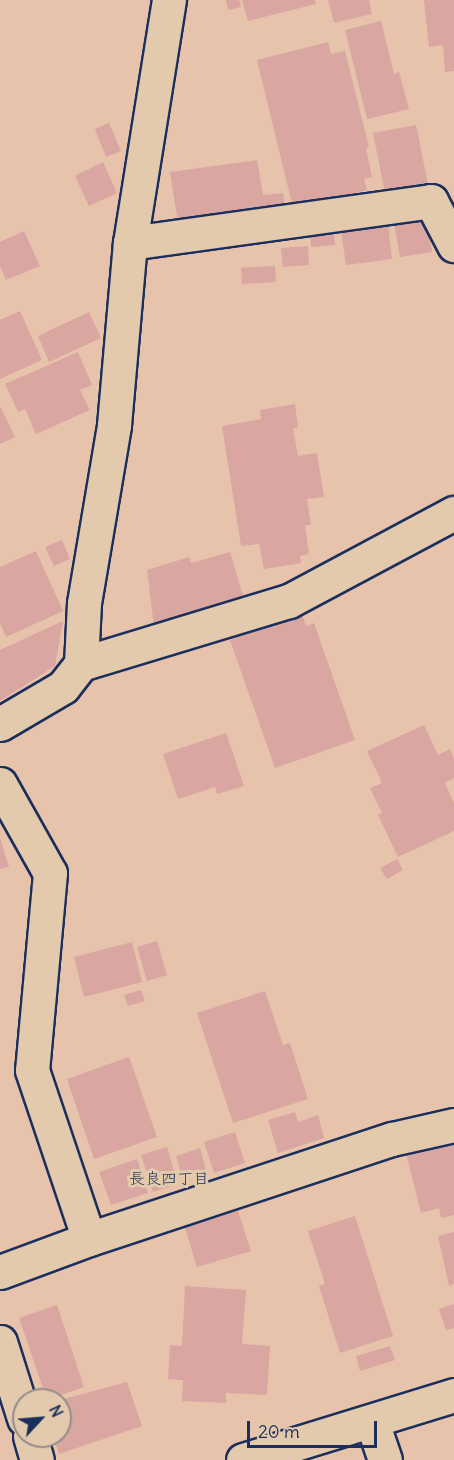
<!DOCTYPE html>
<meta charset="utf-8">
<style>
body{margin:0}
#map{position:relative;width:454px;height:1460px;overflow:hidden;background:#e7c3ab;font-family:Delius,"Klee One",sans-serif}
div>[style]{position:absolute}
.building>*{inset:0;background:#d9a6a2}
.roads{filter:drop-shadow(2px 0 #1b2f5e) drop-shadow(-2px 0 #1b2f5e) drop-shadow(0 2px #1b2f5e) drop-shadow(0 -2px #1b2f5e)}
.minor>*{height:33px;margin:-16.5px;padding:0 16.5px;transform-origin:16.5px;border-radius:16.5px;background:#e4caac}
span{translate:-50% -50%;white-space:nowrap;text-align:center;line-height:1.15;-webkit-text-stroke:6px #e4caac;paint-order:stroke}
.neighbourhood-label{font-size:16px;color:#1b2f5e}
.north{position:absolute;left:12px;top:1388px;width:60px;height:60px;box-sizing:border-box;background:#e4caac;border:2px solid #948c8d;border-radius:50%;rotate:64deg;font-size:16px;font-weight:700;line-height:24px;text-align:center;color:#1b2f5e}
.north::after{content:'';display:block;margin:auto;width:21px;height:27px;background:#1b2f5e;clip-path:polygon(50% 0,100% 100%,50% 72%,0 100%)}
.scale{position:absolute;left:247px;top:1421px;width:130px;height:27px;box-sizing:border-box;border:3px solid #1b2f5e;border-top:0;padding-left:8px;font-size:18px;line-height:21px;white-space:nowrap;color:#1b2f5e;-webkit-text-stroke:4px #e4caac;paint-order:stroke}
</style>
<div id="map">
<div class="building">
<div style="clip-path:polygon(226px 0,239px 0,241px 7px,228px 10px)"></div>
<div style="clip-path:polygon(242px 0,315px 0,316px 4px,248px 21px)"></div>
<div style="clip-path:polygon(328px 0,369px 0,372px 14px,334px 23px)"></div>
<div style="clip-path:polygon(424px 0,454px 0,454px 71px,445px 72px,443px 45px,429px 47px)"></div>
<div style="clip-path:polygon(381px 21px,394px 74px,399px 72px,409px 109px,367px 119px,345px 30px)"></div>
<div style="clip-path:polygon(328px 42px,331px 54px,345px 51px,369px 147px,366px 148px,372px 177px,364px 179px,367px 190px,293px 208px,257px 60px)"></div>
<div style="clip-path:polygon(109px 123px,121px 151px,106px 157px,95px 129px)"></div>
<div style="clip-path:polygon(416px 125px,428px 184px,385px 193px,373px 133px)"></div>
<div style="clip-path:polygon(257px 160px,263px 195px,283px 193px,285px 208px,178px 223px,170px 172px)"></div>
<div style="clip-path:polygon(103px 162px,117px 193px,89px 206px,75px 176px)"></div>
<div style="clip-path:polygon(426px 218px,432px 252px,400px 257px,394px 223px)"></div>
<div style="clip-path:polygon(388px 224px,392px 259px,346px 265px,341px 230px)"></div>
<div style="clip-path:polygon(24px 231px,40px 266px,6px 280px,0 266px,0 242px)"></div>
<div style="clip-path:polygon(334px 231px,335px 245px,311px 247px,310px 234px)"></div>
<div style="clip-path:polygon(308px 246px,309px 265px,283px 267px,281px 248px)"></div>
<div style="clip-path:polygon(275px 266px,276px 282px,242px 284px,241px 268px)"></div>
<div style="clip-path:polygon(20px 311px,42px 360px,0 379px,0 320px)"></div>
<div style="clip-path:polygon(89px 312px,101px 338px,49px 362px,38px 336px)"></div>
<div style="clip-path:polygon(78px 352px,92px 385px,80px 390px,90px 410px,36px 434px,25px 409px,18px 412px,5px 384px)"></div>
<div style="clip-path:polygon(295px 404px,298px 427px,293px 428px,298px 456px,317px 453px,324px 497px,307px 499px,311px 525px,305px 525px,309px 554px,300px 556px,301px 563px,264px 569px,259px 544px,241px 546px,222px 426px,261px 419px,260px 410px)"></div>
<div style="clip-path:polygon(0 406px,15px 437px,0 444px)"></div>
<div style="clip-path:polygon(62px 540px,70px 559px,54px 566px,45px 547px)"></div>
<div style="clip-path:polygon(36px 551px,63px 611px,6px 637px,0 623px,0 567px)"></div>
<div style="clip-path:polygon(230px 552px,243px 596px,154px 627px,147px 570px,189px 557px,191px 563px)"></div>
<div style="clip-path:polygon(302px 614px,306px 626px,314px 623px,355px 740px,275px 768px,230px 640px)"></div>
<div style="clip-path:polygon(63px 621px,55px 666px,0 701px,0 650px)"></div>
<div style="clip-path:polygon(424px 725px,438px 755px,450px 749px,454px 759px,454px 778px,445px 783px,454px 803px,454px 831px,398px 857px,378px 815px,382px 813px,370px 788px,382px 783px,367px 751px)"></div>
<div style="clip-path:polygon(226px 733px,244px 786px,217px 794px,215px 787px,178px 799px,163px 754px)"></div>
<div style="clip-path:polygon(0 838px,9px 867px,0 869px)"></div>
<div style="clip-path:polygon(397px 859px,403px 870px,387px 879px,380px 868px)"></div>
<div style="clip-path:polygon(157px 941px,167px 975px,147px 981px,137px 947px)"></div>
<div style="clip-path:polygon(132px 942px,142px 982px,84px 997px,74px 957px)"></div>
<div style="clip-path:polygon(141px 990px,145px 1001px,128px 1006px,124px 995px)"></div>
<div style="clip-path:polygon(265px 991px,283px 1045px,290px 1043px,308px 1099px,233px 1123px,197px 1013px)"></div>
<div style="clip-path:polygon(129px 1057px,157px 1137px,94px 1159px,67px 1079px)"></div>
<div style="clip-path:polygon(295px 1112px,298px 1122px,318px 1115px,324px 1138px,278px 1153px,268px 1120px)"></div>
<div style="clip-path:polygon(235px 1132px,245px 1163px,214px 1173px,204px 1142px)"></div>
<div style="clip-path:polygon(454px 1141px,454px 1215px,441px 1218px,439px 1208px,421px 1213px,406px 1153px)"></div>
<div style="clip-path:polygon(167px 1147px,178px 1184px,153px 1192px,141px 1155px)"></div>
<div style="clip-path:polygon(200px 1148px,206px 1170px,182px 1177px,176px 1156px)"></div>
<div style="clip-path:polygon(137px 1159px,148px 1193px,111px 1205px,99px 1172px)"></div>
<div style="clip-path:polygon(238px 1211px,251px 1251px,197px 1267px,185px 1228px)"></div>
<div style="clip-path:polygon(355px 1216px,393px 1336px,340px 1353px,319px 1286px,325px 1284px,308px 1231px)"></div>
<div style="clip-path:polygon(454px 1232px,454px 1284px,449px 1286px,438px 1236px)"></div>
<div style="clip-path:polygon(185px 1286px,246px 1290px,242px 1344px,270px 1346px,267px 1395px,226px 1393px,226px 1403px,182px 1401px,183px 1380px,168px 1379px,170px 1345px,182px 1346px)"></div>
<div style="clip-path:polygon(454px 1304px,454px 1328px,446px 1330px,439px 1309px)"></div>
<div style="clip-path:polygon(57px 1305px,84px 1387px,47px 1400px,19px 1318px)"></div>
<div style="clip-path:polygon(390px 1346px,395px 1360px,360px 1371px,356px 1356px)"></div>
<div style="clip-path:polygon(127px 1382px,142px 1426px,59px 1454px,53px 1436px,60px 1436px,60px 1400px)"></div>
</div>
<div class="roads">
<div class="minor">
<div style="left:130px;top:243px;width:304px;rotate:-7.9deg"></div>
<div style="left:431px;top:201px;width:50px;rotate:62.4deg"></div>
<div style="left:81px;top:664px;width:217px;rotate:-16.9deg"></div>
<div style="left:289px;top:601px;width:187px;rotate:-28.1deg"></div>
<div style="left:0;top:724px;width:73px;rotate:-30.4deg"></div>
<div style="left:63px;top:687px;width:29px;rotate:-52deg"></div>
<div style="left:81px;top:664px;width:61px;rotate:-87.2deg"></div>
<div style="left:84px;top:603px;width:181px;rotate:-80.4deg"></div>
<div style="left:114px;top:425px;width:183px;rotate:-85deg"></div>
<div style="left:130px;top:243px;width:246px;rotate:-80.9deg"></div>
<div style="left:0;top:784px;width:102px;rotate:60.7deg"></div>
<div style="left:50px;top:873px;width:198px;rotate:95.2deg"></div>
<div style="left:32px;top:1070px;width:178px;rotate:71.4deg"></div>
<div style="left:0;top:1272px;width:95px;rotate:-20.3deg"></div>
<div style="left:89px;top:1239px;width:319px;rotate:-18.3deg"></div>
<div style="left:392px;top:1139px;width:64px;rotate:-12.7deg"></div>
<div style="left:0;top:1342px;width:80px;rotate:72.5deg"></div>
<div style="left:372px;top:1422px;width:40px;rotate:71.1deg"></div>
<div style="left:30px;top:1436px;width:25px;rotate:74deg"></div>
<div style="left:243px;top:1460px;width:221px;rotate:-17.1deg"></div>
</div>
</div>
<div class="neighbourhood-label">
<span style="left:169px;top:1178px">長良四丁目</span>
</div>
<div class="north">N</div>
<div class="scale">20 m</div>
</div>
